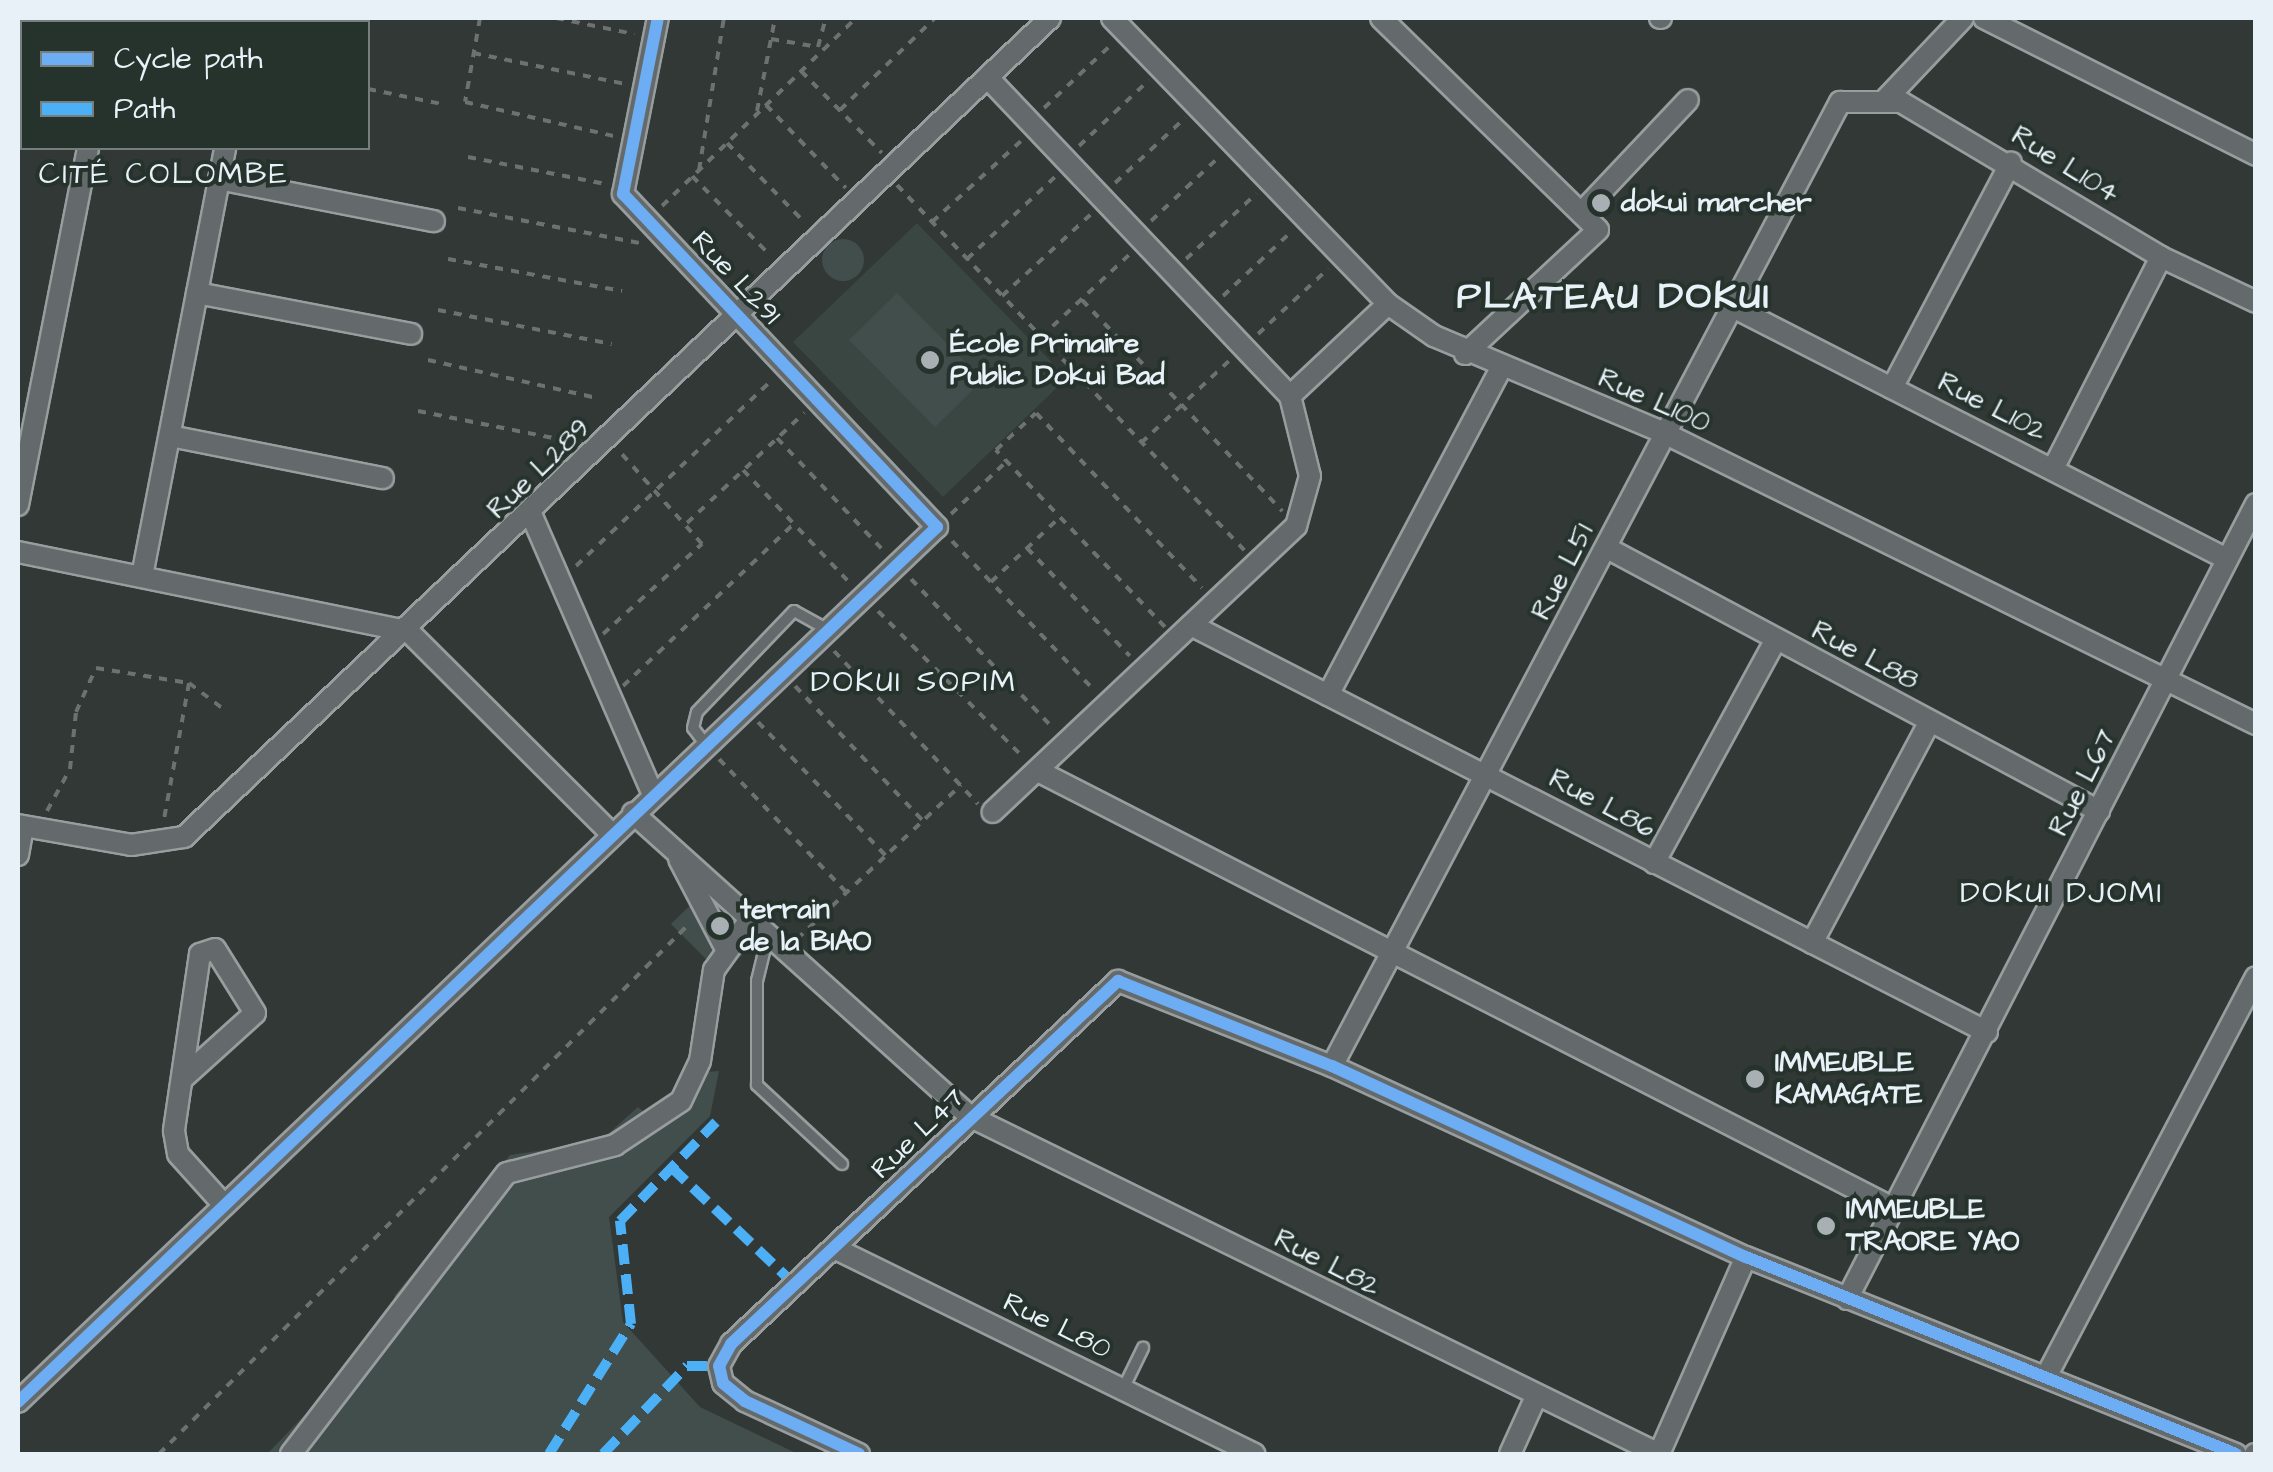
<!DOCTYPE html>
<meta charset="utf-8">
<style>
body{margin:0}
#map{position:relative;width:2273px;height:1472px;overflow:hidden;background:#313835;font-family:"Architects Daughter",sans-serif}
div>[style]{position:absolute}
.built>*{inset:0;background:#3a4641}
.green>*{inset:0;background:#424e4b}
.round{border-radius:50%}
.path>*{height:4px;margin-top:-2px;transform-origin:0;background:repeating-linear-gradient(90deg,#6d7170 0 8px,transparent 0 16px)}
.roads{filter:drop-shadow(2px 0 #989d9e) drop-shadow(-2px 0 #989d9e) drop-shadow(0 2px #989d9e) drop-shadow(0 -2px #989d9e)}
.lane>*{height:10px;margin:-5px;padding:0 5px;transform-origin:5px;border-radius:5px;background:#646a6b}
.street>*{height:20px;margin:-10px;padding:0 10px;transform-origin:10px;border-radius:10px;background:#646a6b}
.quiet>*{height:10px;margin-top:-5px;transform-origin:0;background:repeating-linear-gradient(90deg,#4cb0f7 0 20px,transparent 0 30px)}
.cycleway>*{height:12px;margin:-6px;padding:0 6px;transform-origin:6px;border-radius:6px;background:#6dadf4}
.dots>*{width:28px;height:28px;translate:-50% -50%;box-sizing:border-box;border:5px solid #26332d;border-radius:50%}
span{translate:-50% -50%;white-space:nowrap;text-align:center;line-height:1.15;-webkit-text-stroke:8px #26332d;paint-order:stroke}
.street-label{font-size:28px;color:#e8f1f8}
.poi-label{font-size:28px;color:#e8f1f8;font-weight:700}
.left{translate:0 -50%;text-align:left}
.neighbourhood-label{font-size:30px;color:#e8f1f8;letter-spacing:2.5px}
.district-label{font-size:38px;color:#e8f1f8;font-weight:700;letter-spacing:2.5px}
.frame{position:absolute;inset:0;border:20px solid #e8f1f8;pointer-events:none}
.legend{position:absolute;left:20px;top:20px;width:350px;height:130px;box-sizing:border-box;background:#26332d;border:2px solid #747f7e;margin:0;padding:12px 18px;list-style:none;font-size:30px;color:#e8f1f8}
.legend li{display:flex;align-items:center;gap:20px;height:50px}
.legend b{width:50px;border:2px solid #747f7e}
</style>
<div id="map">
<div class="built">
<div style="clip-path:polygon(917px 223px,1067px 378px,943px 497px,793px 342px)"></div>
</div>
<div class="green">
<div class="round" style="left:822px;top:239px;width:42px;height:42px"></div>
<div style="clip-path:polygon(897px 293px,983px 380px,935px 427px,849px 340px)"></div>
<div style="clip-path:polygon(719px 877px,770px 927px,722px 975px,671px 924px)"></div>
<div style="clip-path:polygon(719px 1071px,710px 1116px,609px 1217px,623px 1322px,700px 1407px,798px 1454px,267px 1454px,383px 1334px,395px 1295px,510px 1155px,599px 1142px,638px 1107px,650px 1117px,690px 1073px)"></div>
</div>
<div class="path">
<div style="left:480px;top:18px;width:85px;rotate:100.1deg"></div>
<div style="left:465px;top:102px;width:153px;rotate:12.9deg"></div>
<div style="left:556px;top:18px;width:80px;rotate:11.6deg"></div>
<div style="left:771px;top:39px;width:48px;rotate:9.7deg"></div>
<div style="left:818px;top:47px;width:30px;rotate:-75deg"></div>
<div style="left:473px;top:53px;width:155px;rotate:11.5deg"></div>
<div style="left:801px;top:71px;width:115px;rotate:45.4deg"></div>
<div style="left:368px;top:89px;width:76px;rotate:11.5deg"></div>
<div style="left:766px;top:105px;width:115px;rotate:46.1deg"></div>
<div style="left:1044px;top:108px;width:95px;rotate:-43.3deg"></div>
<div style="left:840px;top:110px;width:132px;rotate:-44.1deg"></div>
<div style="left:757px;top:111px;width:95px;rotate:-79deg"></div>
<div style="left:727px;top:143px;width:110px;rotate:45.7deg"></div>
<div style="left:1079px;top:146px;width:96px;rotate:-43.3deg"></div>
<div style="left:468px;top:157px;width:140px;rotate:11.1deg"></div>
<div style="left:699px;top:170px;width:154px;rotate:-80.7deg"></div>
<div style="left:692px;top:176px;width:111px;rotate:45.4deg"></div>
<div style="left:1115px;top:183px;width:96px;rotate:-42.9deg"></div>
<div style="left:897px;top:185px;width:505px;rotate:46.44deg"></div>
<div style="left:662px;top:206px;width:270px;rotate:-44.1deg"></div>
<div style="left:458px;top:208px;width:190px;rotate:10.9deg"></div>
<div style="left:1151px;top:221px;width:95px;rotate:-43.3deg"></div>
<div style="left:932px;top:222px;width:120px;rotate:-42.3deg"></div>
<div style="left:448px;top:259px;width:177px;rotate:10.4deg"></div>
<div style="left:967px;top:259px;width:120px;rotate:-43deg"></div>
<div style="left:1186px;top:259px;width:96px;rotate:-42.9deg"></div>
<div style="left:1002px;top:296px;width:120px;rotate:-42.6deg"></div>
<div style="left:1223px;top:296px;width:95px;rotate:-43.3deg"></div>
<div style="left:1082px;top:300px;width:291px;rotate:46.5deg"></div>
<div style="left:438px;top:310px;width:177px;rotate:11.1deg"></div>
<div style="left:1258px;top:334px;width:96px;rotate:-42.9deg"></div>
<div style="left:1041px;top:337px;width:120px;rotate:-43deg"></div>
<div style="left:428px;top:360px;width:172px;rotate:12.7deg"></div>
<div style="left:418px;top:411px;width:143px;rotate:11.3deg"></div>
<div style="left:777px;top:438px;width:156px;rotate:46.6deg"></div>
<div style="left:1141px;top:443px;width:120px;rotate:-43deg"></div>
<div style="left:743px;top:470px;width:156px;rotate:46.6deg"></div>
<div style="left:951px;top:514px;width:76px;rotate:-43.4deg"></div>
<div style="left:687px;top:523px;width:161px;rotate:-43.2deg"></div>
<div style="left:952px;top:541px;width:206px;rotate:46.4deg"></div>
<div style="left:1027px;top:548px;width:149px;rotate:46.4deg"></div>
<div style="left:576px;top:566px;width:270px;rotate:-43.5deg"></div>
<div style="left:911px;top:579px;width:206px;rotate:46.4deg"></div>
<div style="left:991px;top:582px;width:95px;rotate:-43.3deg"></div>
<div style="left:878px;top:611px;width:206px;rotate:45.2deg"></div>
<div style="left:1165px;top:627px;width:245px;rotate:-133.7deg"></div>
<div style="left:996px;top:450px;width:54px;rotate:-42.8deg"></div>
<div style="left:1036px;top:413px;width:241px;rotate:46.5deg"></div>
<div style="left:603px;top:634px;width:134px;rotate:-42.3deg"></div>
<div style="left:702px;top:544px;width:125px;rotate:-131.7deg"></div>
<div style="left:834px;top:651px;width:210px;rotate:46.7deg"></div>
<div style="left:189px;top:683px;width:41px;rotate:37.1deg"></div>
<div style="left:623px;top:686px;width:236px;rotate:-43.5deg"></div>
<div style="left:795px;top:686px;width:186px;rotate:46.5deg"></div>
<div style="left:758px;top:722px;width:185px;rotate:46.3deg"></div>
<div style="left:719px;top:759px;width:185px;rotate:46.3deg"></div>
<div style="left:47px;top:811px;width:48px;rotate:-61.3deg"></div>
<div style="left:70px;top:769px;width:57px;rotate:-84deg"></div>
<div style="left:76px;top:712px;width:48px;rotate:-65.6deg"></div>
<div style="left:96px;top:668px;width:94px;rotate:9.2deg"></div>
<div style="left:189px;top:683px;width:138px;rotate:100.4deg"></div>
<div style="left:797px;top:939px;width:225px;rotate:-43.2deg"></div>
<div style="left:159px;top:1454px;width:751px;rotate:-45deg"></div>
</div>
<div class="roads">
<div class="lane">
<div style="left:706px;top:745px;width:21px;rotate:-127deg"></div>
<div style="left:693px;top:728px;width:16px;rotate:-76deg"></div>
<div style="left:697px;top:712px;width:140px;rotate:-46.2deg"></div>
<div style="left:794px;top:611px;width:39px;rotate:29deg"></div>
<div style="left:767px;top:940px;width:42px;rotate:103.7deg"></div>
<div style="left:757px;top:981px;width:104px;rotate:90deg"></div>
<div style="left:757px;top:1085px;width:116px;rotate:42.9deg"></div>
<div style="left:1123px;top:1389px;width:46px;rotate:-64deg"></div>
</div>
<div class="street">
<div style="left:1112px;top:18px;width:397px;rotate:46deg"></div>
<div style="left:1388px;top:304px;width:56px;rotate:34.8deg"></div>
<div style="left:1434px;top:336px;width:245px;rotate:22.8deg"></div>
<div style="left:1660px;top:431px;width:664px;rotate:26.18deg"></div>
<div style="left:1381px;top:18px;width:303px;rotate:44.3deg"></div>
<div style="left:1598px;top:230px;width:182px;rotate:137deg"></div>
<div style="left:1660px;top:18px;width:1px"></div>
<div style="left:1984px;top:18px;width:305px;rotate:26.7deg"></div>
<div style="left:114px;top:22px;width:4px;rotate:-76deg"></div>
<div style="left:250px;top:22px;width:4px;rotate:-76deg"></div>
<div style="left:989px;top:79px;width:437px;rotate:46.5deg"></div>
<div style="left:1290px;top:396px;width:82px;rotate:76deg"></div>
<div style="left:1310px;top:476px;width:52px;rotate:105.6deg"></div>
<div style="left:1296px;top:526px;width:417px;rotate:136.7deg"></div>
<div style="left:1886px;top:99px;width:112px;rotate:-46.5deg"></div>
<div style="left:219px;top:179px;width:219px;rotate:11.1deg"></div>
<div style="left:1582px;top:212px;width:154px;rotate:-46.6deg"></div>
<div style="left:197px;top:293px;width:218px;rotate:10.8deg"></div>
<div style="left:1731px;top:306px;width:557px;rotate:27.03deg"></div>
<div style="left:1892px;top:388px;width:255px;rotate:-62.2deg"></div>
<div style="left:1290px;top:396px;width:134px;rotate:-43.2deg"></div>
<div style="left:170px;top:436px;width:217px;rotate:11.2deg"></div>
<div style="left:2053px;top:469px;width:238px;rotate:-63deg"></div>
<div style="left:18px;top:505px;width:364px;rotate:-78.9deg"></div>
<div style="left:531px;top:514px;width:306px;rotate:66.5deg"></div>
<div style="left:1607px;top:548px;width:558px;rotate:28.13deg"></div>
<div style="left:18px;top:552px;width:398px;rotate:11.5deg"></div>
<div style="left:408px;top:631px;width:288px;rotate:44.9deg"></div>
<div style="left:142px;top:576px;width:436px;rotate:-79deg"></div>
<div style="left:1191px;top:625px;width:894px;rotate:27.08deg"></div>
<div style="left:1328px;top:695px;width:372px;rotate:-62.1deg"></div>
<div style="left:1038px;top:771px;width:962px;rotate:27.07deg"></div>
<div style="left:633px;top:813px;width:455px;rotate:42deg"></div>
<div style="left:971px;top:1117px;width:766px;rotate:26.1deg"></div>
<div style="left:18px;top:825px;width:115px;rotate:10deg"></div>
<div style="left:131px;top:845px;width:54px;rotate:-8.6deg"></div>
<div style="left:184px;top:837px;width:1192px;rotate:-43.4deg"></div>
<div style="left:18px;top:855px;width:29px;rotate:-80deg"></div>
<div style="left:679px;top:859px;width:97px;rotate:62.4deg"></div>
<div style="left:1654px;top:863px;width:255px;rotate:-61.4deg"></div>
<div style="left:1812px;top:943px;width:251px;rotate:-62deg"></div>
<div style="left:1332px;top:1066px;width:1090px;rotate:-62.21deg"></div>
<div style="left:1840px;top:102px;width:61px"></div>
<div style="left:1901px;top:102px;width:303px;rotate:30.8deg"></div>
<div style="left:2161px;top:257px;width:105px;rotate:25.3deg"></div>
<div style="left:182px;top:1079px;width:98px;rotate:-42.1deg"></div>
<div style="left:255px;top:1013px;width:75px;rotate:-122deg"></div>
<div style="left:215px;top:949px;width:16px;rotate:162deg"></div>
<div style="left:200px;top:954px;width:179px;rotate:98.4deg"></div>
<div style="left:174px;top:1131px;width:23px;rotate:80deg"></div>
<div style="left:178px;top:1154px;width:69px;rotate:48deg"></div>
<div style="left:836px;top:1249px;width:466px;rotate:26.1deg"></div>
<div style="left:1847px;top:1299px;width:894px;rotate:-62.78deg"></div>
<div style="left:2048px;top:1373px;width:447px;rotate:-62.3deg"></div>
<div style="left:18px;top:1402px;width:1269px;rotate:-43.6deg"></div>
<div style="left:937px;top:527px;width:458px;rotate:-133.3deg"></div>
<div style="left:623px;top:194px;width:179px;rotate:-78.8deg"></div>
<div style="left:291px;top:1454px;width:354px;rotate:-52.5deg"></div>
<div style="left:507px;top:1173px;width:112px;rotate:-14.5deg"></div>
<div style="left:615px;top:1145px;width:79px;rotate:-33.7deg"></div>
<div style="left:681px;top:1101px;width:44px;rotate:-64.6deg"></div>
<div style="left:700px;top:1061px;width:92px;rotate:-81.3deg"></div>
<div style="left:714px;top:970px;width:60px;rotate:-54.5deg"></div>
<div style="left:859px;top:1454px;width:126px;rotate:-155.1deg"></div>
<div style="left:745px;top:1401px;width:28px;rotate:-141deg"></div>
<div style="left:723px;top:1383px;width:17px;rotate:-103deg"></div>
<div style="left:719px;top:1366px;width:25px;rotate:-61deg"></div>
<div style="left:731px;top:1344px;width:531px;rotate:-43.17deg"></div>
<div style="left:1118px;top:981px;width:230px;rotate:21.7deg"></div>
<div style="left:1332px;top:1066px;width:456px;rotate:24.8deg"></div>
<div style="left:1746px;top:1257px;width:528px;rotate:21.9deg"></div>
<div style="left:1510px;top:1454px;width:60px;rotate:-65.6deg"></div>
<div style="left:1659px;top:1454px;width:215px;rotate:-66.2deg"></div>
<div style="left:2255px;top:1454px;width:1px"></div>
</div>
</div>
<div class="quiet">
<div style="left:671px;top:1167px;width:158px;rotate:43.5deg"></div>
<div style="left:549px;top:1454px;width:154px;rotate:-57.8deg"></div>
<div style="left:631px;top:1324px;width:104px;rotate:-96.1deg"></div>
<div style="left:620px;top:1221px;width:138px;rotate:-45.9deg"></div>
<div style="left:603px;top:1454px;width:122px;rotate:-46.3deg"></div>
<div style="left:687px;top:1366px;width:32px"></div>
</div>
<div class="cycleway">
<div style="left:18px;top:1402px;width:1269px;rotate:-43.6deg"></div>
<div style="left:937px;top:527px;width:458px;rotate:-133.3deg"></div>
<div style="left:623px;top:194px;width:179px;rotate:-78.8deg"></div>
<div style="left:859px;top:1454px;width:126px;rotate:-155.1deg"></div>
<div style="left:745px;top:1401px;width:28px;rotate:-141deg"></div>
<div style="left:723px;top:1383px;width:17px;rotate:-103deg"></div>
<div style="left:719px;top:1366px;width:25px;rotate:-61deg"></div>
<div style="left:731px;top:1344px;width:531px;rotate:-43.17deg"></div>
<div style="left:1118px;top:981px;width:230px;rotate:21.7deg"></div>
<div style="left:1332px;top:1066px;width:456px;rotate:24.8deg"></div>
<div style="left:1746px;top:1257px;width:528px;rotate:21.9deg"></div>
</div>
<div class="dots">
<div style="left:1601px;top:203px;background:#a8b0b4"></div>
<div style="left:930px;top:360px;background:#a8b0b4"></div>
<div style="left:720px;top:926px;background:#a8b0b4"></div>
<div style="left:1755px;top:1079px;background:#a8b0b4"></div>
<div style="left:1826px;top:1226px;background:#a8b0b4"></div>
</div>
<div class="street-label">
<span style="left:2065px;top:165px;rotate:32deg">Rue L104</span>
<span style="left:736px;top:278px;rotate:47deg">Rue L291</span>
<span style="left:1654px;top:401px;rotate:24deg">Rue L100</span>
<span style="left:1992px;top:407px;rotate:27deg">Rue L102</span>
<span style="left:539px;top:469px;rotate:-44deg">Rue L289</span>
<span style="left:1563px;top:572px;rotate:-63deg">Rue L51</span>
<span style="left:1865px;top:656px;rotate:28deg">Rue L88</span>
<span style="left:2083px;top:783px;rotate:-63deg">Rue L67</span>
<span style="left:1602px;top:804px;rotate:28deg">Rue L86</span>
<span style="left:918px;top:1134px;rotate:-44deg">Rue L47</span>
<span style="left:1327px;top:1263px;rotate:27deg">Rue L82</span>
<span style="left:1057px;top:1326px;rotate:26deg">Rue L80</span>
</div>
<div class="poi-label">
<span class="left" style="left:1621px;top:203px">dokui marcher</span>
<span class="left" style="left:950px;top:360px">École Primaire<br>Public Dokui Bad</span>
<span class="left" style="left:740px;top:926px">terrain<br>de la BIAO</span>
<span class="left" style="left:1775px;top:1079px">IMMEUBLE<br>KAMAGATE</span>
<span class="left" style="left:1846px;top:1226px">IMMEUBLE<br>TRAORE YAO</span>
</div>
<div class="neighbourhood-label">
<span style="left:164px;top:174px">CITÉ COLOMBE</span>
<span style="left:914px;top:682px">DOKUI SOPIM</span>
<span style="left:2062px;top:893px">DOKUI DJOMI</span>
</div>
<div class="district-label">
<span style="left:1614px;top:298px">PLATEAU DOKUI</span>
</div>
<div class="frame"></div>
<ul class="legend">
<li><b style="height:12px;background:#6dadf4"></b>Cycle path</li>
<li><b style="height:12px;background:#4cb0f7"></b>Path</li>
</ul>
</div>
